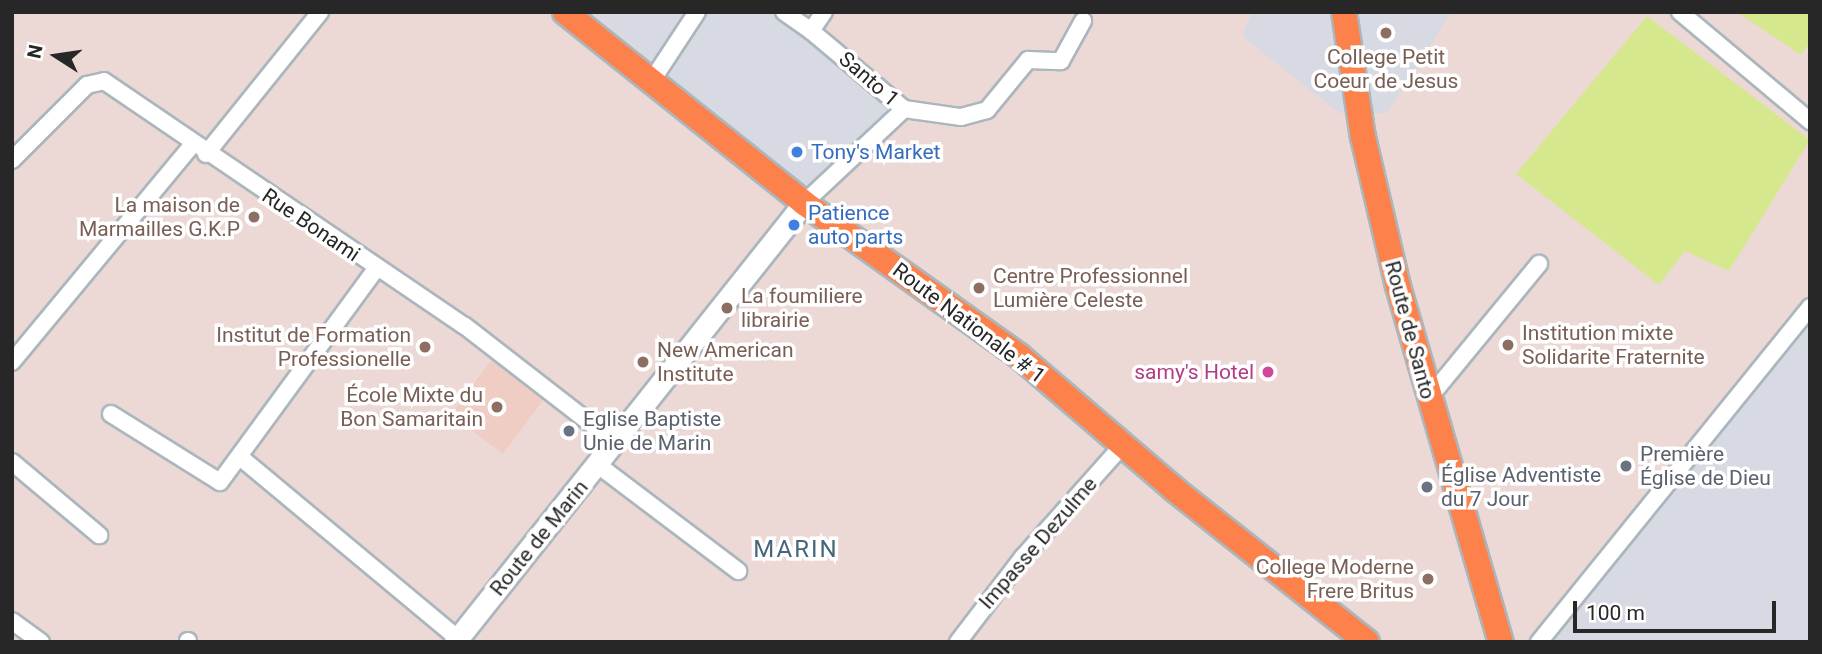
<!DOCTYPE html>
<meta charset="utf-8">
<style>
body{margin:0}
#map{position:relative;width:1822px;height:654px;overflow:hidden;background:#ecd9d6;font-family:Roboto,sans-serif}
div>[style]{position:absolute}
.industrial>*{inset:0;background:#d8dae3}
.education>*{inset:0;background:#f0cdc4}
.green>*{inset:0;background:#d6e88d}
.roads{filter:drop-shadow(2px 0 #abb6bd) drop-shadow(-2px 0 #abb6bd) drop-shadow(0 2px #abb6bd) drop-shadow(0 -2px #abb6bd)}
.minor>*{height:16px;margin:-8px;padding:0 8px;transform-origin:8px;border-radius:8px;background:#fff}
.secondary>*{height:21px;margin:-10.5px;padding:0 10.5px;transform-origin:10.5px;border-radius:10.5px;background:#fff}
.primary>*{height:24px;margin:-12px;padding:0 12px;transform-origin:12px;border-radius:12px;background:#fd814a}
.dots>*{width:19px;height:19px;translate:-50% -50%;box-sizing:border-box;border:4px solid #fff;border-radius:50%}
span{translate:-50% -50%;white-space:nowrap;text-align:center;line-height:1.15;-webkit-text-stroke:7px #fff;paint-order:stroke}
.education-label{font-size:21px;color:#785e54}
.right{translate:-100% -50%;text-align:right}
.left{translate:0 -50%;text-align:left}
.street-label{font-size:21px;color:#272727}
.shop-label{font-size:21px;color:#366cbe}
.hotel-label{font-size:21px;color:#b23c85}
.worship-label{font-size:21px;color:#5b616d}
.quarter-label{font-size:24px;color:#44677b;letter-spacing:2px}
.frame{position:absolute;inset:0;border:14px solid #272727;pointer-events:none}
.north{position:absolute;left:21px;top:21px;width:70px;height:70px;-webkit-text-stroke:5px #fff;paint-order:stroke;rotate:282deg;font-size:19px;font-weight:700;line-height:28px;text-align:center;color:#272727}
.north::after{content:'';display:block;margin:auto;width:24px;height:32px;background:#272727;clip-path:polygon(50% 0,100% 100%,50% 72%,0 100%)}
.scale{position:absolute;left:1573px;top:601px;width:203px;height:32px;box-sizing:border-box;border:4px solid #272727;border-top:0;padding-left:9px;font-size:21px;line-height:24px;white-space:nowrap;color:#272727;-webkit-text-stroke:5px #fff;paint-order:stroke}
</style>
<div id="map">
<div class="industrial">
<div style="clip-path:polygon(591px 12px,821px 12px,809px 31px,902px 109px,808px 189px)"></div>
<div style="clip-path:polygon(1252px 12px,1452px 12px,1387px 113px,1339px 113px,1242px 36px)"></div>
<div style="clip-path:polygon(1810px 315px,1810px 642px,1550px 642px,1660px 503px)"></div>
</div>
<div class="education">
<div style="clip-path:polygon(491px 360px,544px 399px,503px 454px,451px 415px)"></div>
</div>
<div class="green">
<div style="clip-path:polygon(1737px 12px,1810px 12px,1810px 42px,1801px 55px)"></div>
<div style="clip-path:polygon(1647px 16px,1810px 140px,1729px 271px,1685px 251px,1659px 285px,1516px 174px)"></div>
</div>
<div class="roads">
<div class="minor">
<div style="left:784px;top:12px;width:33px;rotate:35deg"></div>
<div style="left:1680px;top:12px;width:170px;rotate:40deg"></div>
<div style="left:651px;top:82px;width:84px;rotate:-56.7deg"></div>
<div style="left:904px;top:109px;width:58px;rotate:8deg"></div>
<div style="left:961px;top:117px;width:27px;rotate:-15deg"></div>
<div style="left:987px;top:110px;width:65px;rotate:-50.6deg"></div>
<div style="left:1028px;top:60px;width:33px;rotate:2deg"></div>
<div style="left:1061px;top:61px;width:46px;rotate:-61.2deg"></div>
<div style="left:206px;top:154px;width:182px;rotate:-51.2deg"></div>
<div style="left:12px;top:160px;width:106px;rotate:-45deg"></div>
<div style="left:87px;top:85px;width:17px;rotate:-13deg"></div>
<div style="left:104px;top:81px;width:436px;rotate:34.2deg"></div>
<div style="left:465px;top:326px;width:191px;rotate:37.8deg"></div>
<div style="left:804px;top:203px;width:137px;rotate:-43.2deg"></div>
<div style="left:904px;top:109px;width:121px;rotate:-140deg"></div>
<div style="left:811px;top:31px;width:23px;rotate:-56deg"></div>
<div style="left:12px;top:362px;width:283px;rotate:-50.3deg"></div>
<div style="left:1428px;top:399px;width:175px;rotate:-50.6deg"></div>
<div style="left:111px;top:414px;width:128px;rotate:32deg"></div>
<div style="left:220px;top:482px;width:264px;rotate:-53.8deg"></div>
<div style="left:240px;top:457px;width:283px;rotate:39.8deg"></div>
<div style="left:12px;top:462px;width:114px;rotate:40deg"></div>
<div style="left:598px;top:465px;width:176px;rotate:37.1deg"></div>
<div style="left:12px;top:621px;width:36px;rotate:36deg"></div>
<div style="left:188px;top:641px;width:1px;rotate:90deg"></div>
<div style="left:958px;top:642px;width:107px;rotate:-52.6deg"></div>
<div style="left:1023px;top:557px;width:149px;rotate:-48.3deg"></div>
<div style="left:1539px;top:642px;width:431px;rotate:-51deg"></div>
</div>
<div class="secondary">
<div style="left:455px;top:642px;width:561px;rotate:-51.52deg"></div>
</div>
<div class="primary">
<div style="left:565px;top:12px;width:306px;rotate:38.6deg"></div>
<div style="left:804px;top:203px;width:264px;rotate:35.4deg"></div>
<div style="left:1019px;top:356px;width:204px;rotate:40.6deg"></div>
<div style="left:1174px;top:489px;width:246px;rotate:38.4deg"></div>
<div style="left:1344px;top:12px;width:126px;rotate:81.4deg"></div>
<div style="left:1363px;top:137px;width:153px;rotate:76.8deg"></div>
<div style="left:1398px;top:286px;width:371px;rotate:73.9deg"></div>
</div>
</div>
<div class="dots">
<div style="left:1386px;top:33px;background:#8d6e63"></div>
<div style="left:797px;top:152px;background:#3f7fe0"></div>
<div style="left:254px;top:217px;background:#8d6e63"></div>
<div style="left:794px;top:225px;background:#3f7fe0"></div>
<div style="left:979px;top:288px;background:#8d6e63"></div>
<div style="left:727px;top:308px;background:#8d6e63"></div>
<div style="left:1508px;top:345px;background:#8d6e63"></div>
<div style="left:425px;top:347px;background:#8d6e63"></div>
<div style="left:643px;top:362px;background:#8d6e63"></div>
<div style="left:1268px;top:372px;background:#d1479c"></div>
<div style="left:497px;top:407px;background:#8d6e63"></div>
<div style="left:569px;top:431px;background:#6b7280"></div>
<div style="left:1626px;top:466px;background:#6b7280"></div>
<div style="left:1427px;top:487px;background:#6b7280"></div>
<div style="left:1428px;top:579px;background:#8d6e63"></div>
</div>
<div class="education-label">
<span style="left:1386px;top:69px">College Petit<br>Coeur de Jesus</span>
<span class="right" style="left:240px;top:217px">La maison de<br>Marmailles G.K.P</span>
<span class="left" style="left:993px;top:288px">Centre Professionnel<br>Lumière Celeste</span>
<span class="left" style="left:741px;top:308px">La foumiliere<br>librairie</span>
<span class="left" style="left:1522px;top:345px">Institution mixte<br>Solidarite Fraternite</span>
<span class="right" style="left:411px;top:347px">Institut de Formation<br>Professionelle</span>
<span class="left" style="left:657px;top:362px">New American<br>Institute</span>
<span class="right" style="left:483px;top:407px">École Mixte du<br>Bon Samaritain</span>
<span class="right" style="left:1414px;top:579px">College Moderne<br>Frere Britus</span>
</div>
<div class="street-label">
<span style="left:869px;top:79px;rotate:41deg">Santo 1</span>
<span style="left:311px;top:225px;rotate:34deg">Rue Bonami</span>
<span style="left:969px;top:323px;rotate:37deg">Route Nationale # 1</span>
<span style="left:1410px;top:330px;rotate:75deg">Route de Santo</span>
<span style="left:539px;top:538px;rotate:-51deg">Route de Marin</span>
<span style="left:1038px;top:543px;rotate:-49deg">Impasse Dezulme</span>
</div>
<div class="shop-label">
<span class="left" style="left:811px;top:152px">Tony's Market</span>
<span class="left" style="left:808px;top:225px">Patience<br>auto parts</span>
</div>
<div class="hotel-label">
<span class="right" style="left:1254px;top:372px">samy's Hotel</span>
</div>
<div class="worship-label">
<span class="left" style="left:583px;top:431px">Eglise Baptiste<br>Unie de Marin</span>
<span class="left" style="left:1640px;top:466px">Première<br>Église de Dieu</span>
<span class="left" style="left:1441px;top:487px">Église Adventiste<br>du 7 Jour</span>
</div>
<div class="quarter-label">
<span style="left:796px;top:550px">MARIN</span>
</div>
<div class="frame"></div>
<div class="north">N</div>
<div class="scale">100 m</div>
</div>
